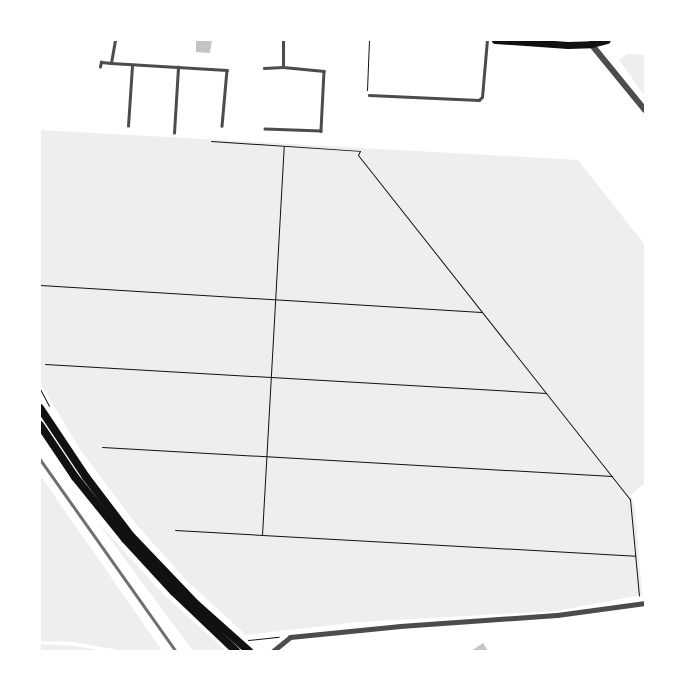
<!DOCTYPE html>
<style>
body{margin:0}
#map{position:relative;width:685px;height:691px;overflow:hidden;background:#fff;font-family:"Golos Text",sans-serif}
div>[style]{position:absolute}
.green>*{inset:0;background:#eee}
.building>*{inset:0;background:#c4c4c4}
.path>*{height:1px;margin:-0.5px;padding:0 0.5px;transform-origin:0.5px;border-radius:0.5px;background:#111}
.service>*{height:2.5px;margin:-1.25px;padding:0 1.25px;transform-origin:1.25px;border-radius:1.25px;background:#4c4c4c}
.minor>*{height:5px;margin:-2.5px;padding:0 2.5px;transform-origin:2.5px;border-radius:2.5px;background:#4c4c4c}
.tertiary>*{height:6px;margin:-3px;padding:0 3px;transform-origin:3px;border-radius:3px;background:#4c4c4c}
.secondary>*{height:7px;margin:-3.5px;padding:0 3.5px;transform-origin:3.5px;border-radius:3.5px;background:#111}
.primary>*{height:8px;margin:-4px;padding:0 4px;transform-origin:4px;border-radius:4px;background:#111}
.rail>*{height:2.5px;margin:-1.25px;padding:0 1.25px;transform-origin:1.25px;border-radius:1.25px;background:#707070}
span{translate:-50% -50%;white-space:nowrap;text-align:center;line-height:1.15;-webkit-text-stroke:4px #fff;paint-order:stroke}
.frame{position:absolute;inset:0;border:41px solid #fff;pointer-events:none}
</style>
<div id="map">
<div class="green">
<div style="clip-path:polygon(627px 54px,645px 55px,645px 96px,619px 60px)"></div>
<div style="clip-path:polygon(40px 130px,578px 160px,645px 245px,645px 483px,631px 495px,635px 509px,642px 595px,556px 611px,359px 622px,246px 635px,186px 580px,134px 522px,80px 449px,40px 383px)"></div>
<div style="clip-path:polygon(40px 475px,161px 649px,161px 651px,124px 651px,73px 642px,40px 641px)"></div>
<div style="clip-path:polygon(96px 520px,162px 593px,226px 651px,193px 651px)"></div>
<div style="clip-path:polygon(40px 644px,75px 646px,105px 651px,40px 651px)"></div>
</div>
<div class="building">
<div style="clip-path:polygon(196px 40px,212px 40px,210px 53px,196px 52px)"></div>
<div style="clip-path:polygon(483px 643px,488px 651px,471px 651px)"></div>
</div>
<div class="path">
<div style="left:367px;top:90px;width:50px;rotate:-87.7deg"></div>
<div style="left:211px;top:141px;width:149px;rotate:3.8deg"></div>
<div style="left:360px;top:151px;width:4px;rotate:117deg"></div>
<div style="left:358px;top:155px;width:439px;rotate:51.7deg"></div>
<div style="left:630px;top:499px;width:97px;rotate:84.7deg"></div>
<div style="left:40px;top:285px;width:442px;rotate:3.5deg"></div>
<div style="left:45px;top:364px;width:502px;rotate:3.31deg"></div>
<div style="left:40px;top:389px;width:19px;rotate:62deg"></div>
<div style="left:102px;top:447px;width:511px;rotate:3.25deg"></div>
<div style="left:175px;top:530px;width:461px;rotate:3.2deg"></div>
<div style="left:262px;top:535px;width:389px;rotate:-86.8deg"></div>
<div style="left:248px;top:640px;width:31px;rotate:-6deg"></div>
</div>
<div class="service">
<div style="left:111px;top:63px;width:116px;rotate:3.5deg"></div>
<div style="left:227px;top:70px;width:56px;rotate:95.1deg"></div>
<div style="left:100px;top:67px;width:5px;rotate:-79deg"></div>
<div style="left:101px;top:62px;width:10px;rotate:6deg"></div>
<div style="left:111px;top:63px;width:23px;rotate:-80deg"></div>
<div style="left:283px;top:67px;width:27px;rotate:-90deg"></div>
<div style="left:264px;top:68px;width:19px;rotate:-3deg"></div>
<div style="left:283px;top:67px;width:41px;rotate:5.6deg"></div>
<div style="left:324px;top:71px;width:60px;rotate:92.9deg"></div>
<div style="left:321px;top:131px;width:56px;rotate:-178deg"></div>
<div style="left:369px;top:95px;width:110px;rotate:2.6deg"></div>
<div style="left:479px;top:100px;width:4px;rotate:-45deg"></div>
<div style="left:482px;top:97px;width:57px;rotate:-85deg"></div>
<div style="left:128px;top:126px;width:61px;rotate:-86.2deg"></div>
<div style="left:174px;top:133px;width:66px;rotate:-86.5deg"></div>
</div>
<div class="minor">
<div style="left:273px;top:651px;width:22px;rotate:-39deg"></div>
<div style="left:290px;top:637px;width:111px;rotate:-5.7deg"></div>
<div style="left:400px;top:626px;width:157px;rotate:-4deg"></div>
<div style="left:557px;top:615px;width:89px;rotate:-7.8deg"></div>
</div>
<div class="tertiary">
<div style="left:591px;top:44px;width:85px;rotate:50.7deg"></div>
</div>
<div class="secondary">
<div style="left:495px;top:40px;width:73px;rotate:3.9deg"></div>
<div style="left:568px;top:45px;width:23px;rotate:-2deg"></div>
<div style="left:591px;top:44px;width:16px;rotate:-14deg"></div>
</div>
<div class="primary">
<div style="left:40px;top:408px;width:83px;rotate:56.3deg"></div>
<div style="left:86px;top:477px;width:74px;rotate:52.7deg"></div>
<div style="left:131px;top:536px;width:94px;rotate:46.3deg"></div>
<div style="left:196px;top:604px;width:71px;rotate:41.6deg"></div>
<div style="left:40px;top:425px;width:63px;rotate:56.1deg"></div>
<div style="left:75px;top:477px;width:80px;rotate:51.1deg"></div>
<div style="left:125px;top:539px;width:71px;rotate:47.3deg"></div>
<div style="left:173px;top:591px;width:87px;rotate:43.6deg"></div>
</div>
<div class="rail">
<div style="left:40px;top:459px;width:235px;rotate:54.7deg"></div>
</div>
<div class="frame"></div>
</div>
